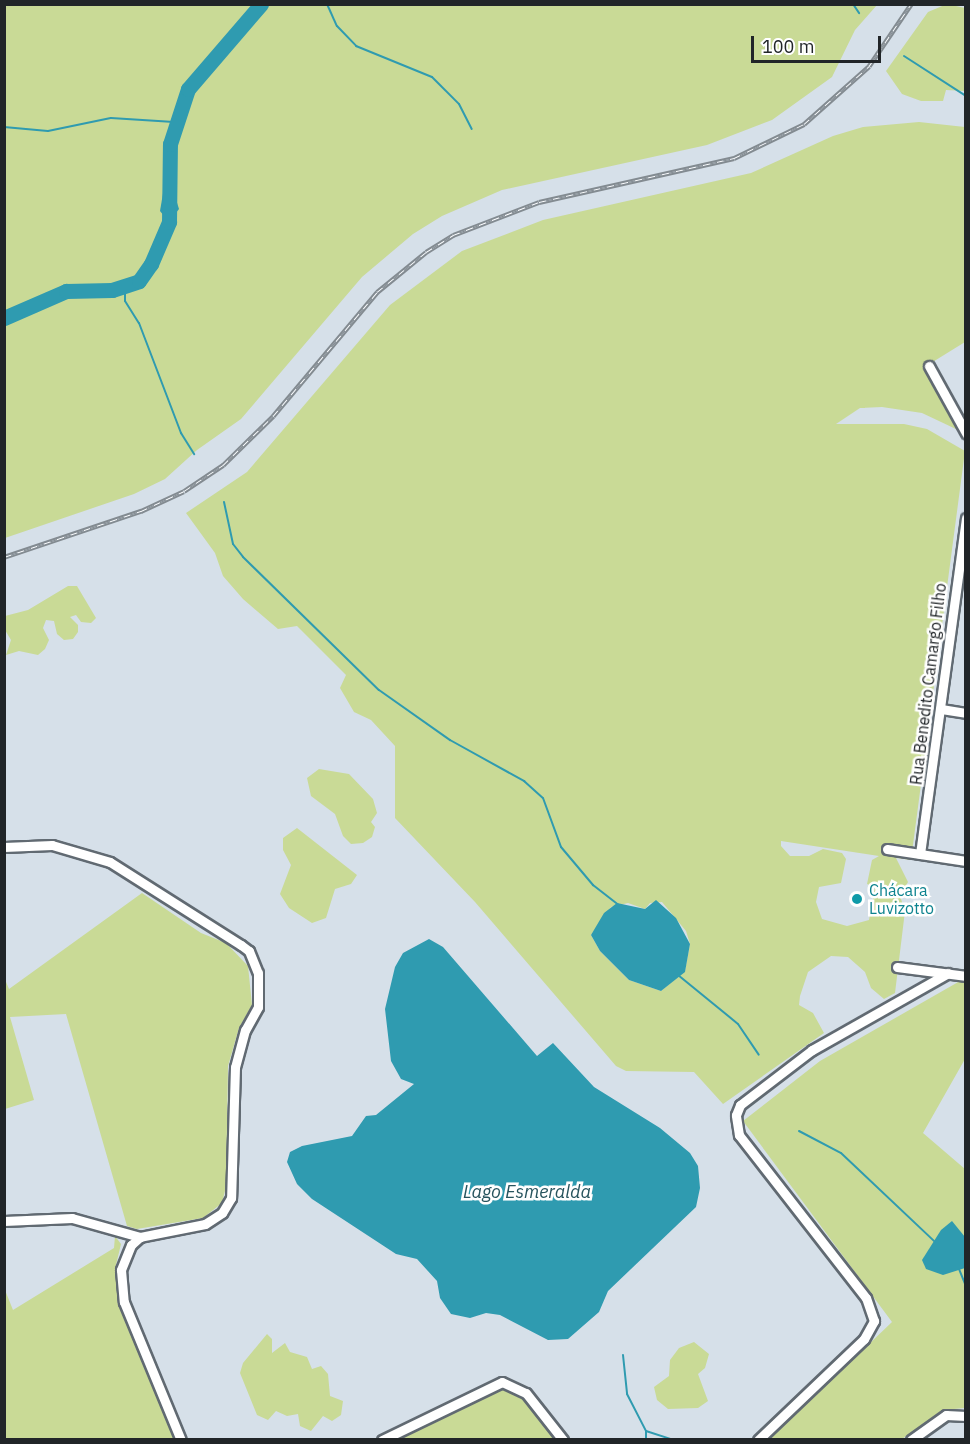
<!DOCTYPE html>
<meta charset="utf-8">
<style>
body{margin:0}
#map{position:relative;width:970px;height:1444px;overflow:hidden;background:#d6e0e9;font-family:"IBM Plex Sans",sans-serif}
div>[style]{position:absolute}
.green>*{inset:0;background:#c9da96}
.water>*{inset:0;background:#2f9bb0}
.stream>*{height:2px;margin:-1px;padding:0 1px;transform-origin:1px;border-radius:1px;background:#2f9bb0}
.river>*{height:15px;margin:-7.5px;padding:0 7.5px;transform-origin:7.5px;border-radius:7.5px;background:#2f9bb0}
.roads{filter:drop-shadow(2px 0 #616a72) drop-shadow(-2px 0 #616a72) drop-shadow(0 2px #616a72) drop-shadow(0 -2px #616a72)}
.minor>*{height:9px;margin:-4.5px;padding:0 4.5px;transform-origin:4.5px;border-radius:4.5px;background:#fff}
.rail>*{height:4.5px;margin-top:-2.25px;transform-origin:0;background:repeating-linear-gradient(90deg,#fff 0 7px,#838b91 0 14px);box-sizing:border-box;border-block:2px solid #838b91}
.dots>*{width:16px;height:16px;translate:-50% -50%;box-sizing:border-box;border:3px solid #fff;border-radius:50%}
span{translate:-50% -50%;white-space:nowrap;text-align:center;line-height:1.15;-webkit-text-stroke:5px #fff;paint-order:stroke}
.street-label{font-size:16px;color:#212528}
.culture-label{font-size:16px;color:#0d838f}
.left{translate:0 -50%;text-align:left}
.water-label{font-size:18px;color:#27545e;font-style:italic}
.frame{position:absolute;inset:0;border:6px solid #212528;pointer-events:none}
.scale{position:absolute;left:751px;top:36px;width:130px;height:27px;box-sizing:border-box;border:3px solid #212528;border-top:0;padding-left:8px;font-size:18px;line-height:21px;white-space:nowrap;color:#212528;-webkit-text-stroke:4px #fff;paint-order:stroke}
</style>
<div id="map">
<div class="green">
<div style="clip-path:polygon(947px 4px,965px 8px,965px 91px,946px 90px,943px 101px,921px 101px,902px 94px,886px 71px,928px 12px)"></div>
<div style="clip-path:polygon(4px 5px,877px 5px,855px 30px,832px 77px,772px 120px,707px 145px,502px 190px,442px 216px,413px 234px,362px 277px,241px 419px,197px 450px,165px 479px,134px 494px,5px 538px)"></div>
<div style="clip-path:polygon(evenodd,919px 122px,965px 127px,965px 342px,923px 368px,958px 430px,922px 413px,882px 407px,860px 408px,836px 424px,904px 424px,927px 429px,965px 451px,911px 860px,896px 858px,908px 882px,900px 896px,905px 911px,895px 993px,884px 999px,871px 988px,865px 972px,848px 957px,831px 956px,808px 972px,800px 996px,799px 1005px,813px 1013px,824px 1033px,723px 1104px,694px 1072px,626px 1071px,616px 1066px,475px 902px,395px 818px,395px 746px,371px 720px,354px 712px,340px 688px,346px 675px,297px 626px,278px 629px,243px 599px,223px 576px,215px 553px,186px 513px,247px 472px,390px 305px,462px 251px,543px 220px,751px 173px,833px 136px,863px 127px,919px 122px,781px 841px,879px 856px,872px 860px,867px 884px,875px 887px,869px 920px,847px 926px,822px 919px,816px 902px,819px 887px,841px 883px,846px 859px,842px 853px,823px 849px,809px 856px,790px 856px,781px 846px,781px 841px,919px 122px,662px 902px,686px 931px,690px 944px,685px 971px,661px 991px,629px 980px,600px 951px,591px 935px,611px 907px,628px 903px,645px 909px,650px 903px,662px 902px)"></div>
<div style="clip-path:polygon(68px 586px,77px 586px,96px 618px,91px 623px,81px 622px,76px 615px,70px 617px,78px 625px,78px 632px,73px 639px,64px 640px,57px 634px,54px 621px,46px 620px,43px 628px,49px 640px,45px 649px,38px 655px,19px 651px,6px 655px,11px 640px,5px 630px,5px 616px,28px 610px)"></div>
<div style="clip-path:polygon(319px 769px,349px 774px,373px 799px,377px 813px,371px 822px,375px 827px,372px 837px,363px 843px,351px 844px,343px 836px,335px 814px,311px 796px,307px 778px)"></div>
<div style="clip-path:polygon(297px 828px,357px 875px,351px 884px,335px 889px,326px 918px,312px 923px,289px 908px,280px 894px,291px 865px,283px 850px,283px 838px)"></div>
<div style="clip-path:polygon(142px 893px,201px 933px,226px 943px,248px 966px,252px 1005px,239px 1028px,228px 1066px,226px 1187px,222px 1203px,203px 1218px,137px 1229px,127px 1226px,66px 1014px,10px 1017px,34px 1100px,5px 1109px,4px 977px,9px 989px)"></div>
<div style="clip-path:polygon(960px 981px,965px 982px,965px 1059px,923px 1133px,965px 1169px,965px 1408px,943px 1410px,902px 1439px,770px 1439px,892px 1322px,743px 1121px,820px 1061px)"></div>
<div style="clip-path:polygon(115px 1236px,121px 1244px,115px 1269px,118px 1304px,174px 1439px,5px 1439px,5px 1290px,13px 1310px,114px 1248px)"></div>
<div style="clip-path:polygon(267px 1334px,272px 1339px,272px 1353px,285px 1343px,290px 1352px,307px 1357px,312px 1369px,321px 1366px,328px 1374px,330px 1396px,343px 1401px,341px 1415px,332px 1421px,323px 1416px,311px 1431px,300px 1426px,298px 1414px,287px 1416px,276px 1411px,268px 1420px,257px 1415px,240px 1373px,243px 1363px)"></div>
<div style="clip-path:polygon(694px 1342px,709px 1354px,705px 1368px,698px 1374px,708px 1401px,698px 1408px,668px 1409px,657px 1400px,654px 1387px,669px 1376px,670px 1360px,679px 1348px)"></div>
<div style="clip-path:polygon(502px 1389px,522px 1398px,555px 1439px,396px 1440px)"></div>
</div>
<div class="water">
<div style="clip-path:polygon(167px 170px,179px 209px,169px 222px,160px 211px)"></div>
<div style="clip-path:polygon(656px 900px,676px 918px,690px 944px,685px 972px,661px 991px,629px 980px,600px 951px,591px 935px,604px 913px,617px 903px,645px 909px)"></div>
<div style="clip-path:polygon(429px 939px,443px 947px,537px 1056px,553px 1043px,594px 1087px,660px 1128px,690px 1153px,698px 1166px,700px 1188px,696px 1207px,608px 1291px,599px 1312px,568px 1339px,548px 1340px,500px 1315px,486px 1313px,470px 1318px,451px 1314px,440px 1298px,437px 1281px,417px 1259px,396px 1254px,312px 1199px,297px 1184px,287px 1162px,290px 1152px,302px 1146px,352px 1136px,366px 1116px,376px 1115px,414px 1084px,401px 1079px,391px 1061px,385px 1009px,395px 967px,403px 953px)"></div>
<div style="clip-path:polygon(952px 1221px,965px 1237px,965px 1268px,943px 1275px,926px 1269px,922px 1260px,941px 1230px)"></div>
</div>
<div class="stream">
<div style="left:327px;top:4px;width:24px;rotate:66deg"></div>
<div style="left:337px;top:26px;width:28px;rotate:46deg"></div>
<div style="left:356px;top:46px;width:82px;rotate:22.2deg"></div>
<div style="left:432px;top:77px;width:38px;rotate:45deg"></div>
<div style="left:459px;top:104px;width:28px;rotate:63deg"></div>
<div style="left:853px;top:4px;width:11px;rotate:56deg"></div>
<div style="left:904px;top:56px;width:74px;rotate:32.8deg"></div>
<div style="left:4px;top:127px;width:44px;rotate:5.2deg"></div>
<div style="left:48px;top:131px;width:64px;rotate:-11.7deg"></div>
<div style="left:111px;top:118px;width:63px;rotate:3.6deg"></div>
<div style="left:125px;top:288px;width:13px;rotate:90deg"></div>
<div style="left:125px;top:301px;width:26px;rotate:58deg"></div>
<div style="left:139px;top:323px;width:118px;rotate:69.1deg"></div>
<div style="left:181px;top:433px;width:25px;rotate:58deg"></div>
<div style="left:224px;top:502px;width:43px;rotate:77.9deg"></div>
<div style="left:233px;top:544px;width:16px;rotate:52deg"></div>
<div style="left:243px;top:557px;width:190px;rotate:44.4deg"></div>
<div style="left:379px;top:690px;width:87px;rotate:35.2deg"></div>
<div style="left:450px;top:740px;width:85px;rotate:29deg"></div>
<div style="left:524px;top:781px;width:25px;rotate:42deg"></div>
<div style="left:543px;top:798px;width:52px;rotate:69.8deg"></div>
<div style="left:561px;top:847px;width:50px;rotate:49.9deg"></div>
<div style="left:593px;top:885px;width:33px;rotate:38deg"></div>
<div style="left:678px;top:975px;width:77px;rotate:39.2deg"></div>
<div style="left:738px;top:1024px;width:37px;rotate:56deg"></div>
<div style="left:799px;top:1131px;width:47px;rotate:27.6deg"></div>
<div style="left:841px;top:1153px;width:129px;rotate:43.4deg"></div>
<div style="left:959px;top:1269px;width:18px;rotate:68deg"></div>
<div style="left:623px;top:1355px;width:39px;rotate:84deg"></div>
<div style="left:627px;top:1394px;width:42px;rotate:62.8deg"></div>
<div style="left:646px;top:1431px;width:9px;rotate:90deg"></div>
<div style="left:646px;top:1431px;width:28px;rotate:18deg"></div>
</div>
<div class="river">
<div style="left:4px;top:318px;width:68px;rotate:-23.5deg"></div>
<div style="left:66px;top:291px;width:46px;rotate:-1.2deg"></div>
<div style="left:112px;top:290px;width:28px;rotate:-18deg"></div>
<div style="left:139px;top:281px;width:21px;rotate:-55deg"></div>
<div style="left:151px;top:264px;width:46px;rotate:-66.8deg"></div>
<div style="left:169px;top:222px;width:78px;rotate:-89.3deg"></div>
<div style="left:170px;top:144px;width:58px;rotate:-71.9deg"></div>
<div style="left:188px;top:89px;width:112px;rotate:-49.3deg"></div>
</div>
<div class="roads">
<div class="minor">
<div style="left:929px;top:366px;width:77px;rotate:61.1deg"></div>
<div style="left:941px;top:709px;width:25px;rotate:9deg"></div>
<div style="left:4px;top:847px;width:48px;rotate:-2.4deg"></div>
<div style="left:52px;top:845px;width:60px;rotate:16.3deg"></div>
<div style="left:110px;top:862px;width:155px;rotate:32.4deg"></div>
<div style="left:241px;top:945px;width:10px;rotate:37deg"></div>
<div style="left:249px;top:951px;width:24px;rotate:68deg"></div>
<div style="left:258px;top:973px;width:34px;rotate:90deg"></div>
<div style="left:258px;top:1007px;width:26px;rotate:119deg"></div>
<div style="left:245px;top:1030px;width:38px;rotate:105deg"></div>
<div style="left:235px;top:1067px;width:131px;rotate:91.7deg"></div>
<div style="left:231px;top:1198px;width:17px;rotate:121deg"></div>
<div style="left:222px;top:1213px;width:20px;rotate:147deg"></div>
<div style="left:205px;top:1224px;width:66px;rotate:168.7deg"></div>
<div style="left:140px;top:1237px;width:12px;rotate:138deg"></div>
<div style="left:131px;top:1245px;width:27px;rotate:112deg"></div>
<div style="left:121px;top:1270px;width:32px;rotate:85deg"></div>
<div style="left:124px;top:1302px;width:149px;rotate:67.6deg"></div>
<div style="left:887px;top:849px;width:80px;rotate:8.6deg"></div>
<div style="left:920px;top:854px;width:339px;rotate:-82.2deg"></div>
<div style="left:897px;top:967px;width:70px;rotate:7.4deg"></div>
<div style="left:4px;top:1221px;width:68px;rotate:-2.5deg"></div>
<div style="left:72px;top:1218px;width:71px;rotate:15.6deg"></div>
<div style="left:382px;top:1440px;width:133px;rotate:-25.8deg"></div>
<div style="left:502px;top:1382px;width:26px;rotate:25deg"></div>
<div style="left:526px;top:1393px;width:60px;rotate:51.8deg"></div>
<div style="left:758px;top:1440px;width:146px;rotate:-43.6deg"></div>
<div style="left:864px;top:1339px;width:21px;rotate:-61deg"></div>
<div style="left:874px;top:1321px;width:24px;rotate:-109deg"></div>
<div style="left:866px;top:1298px;width:207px;rotate:-127.9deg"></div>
<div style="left:739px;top:1135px;width:20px;rotate:-99deg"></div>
<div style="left:736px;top:1115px;width:11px;rotate:-68deg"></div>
<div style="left:740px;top:1105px;width:91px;rotate:-37.4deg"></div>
<div style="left:812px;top:1050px;width:156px;rotate:-29.5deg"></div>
<div style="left:911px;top:1440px;width:43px;rotate:-35.5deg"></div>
<div style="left:946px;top:1415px;width:20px;rotate:3deg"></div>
</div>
</div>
<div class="rail">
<div style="left:4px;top:557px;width:145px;rotate:-18.6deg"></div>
<div style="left:141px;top:511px;width:47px;rotate:-24.9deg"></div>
<div style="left:184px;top:491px;width:47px;rotate:-33.7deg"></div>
<div style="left:223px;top:465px;width:70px;rotate:-44.4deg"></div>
<div style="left:273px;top:416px;width:162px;rotate:-50deg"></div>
<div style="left:377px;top:292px;width:63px;rotate:-39.2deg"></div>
<div style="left:426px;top:252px;width:32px;rotate:-32deg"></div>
<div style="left:453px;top:235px;width:92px;rotate:-21deg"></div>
<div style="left:539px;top:202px;width:200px;rotate:-12.7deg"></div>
<div style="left:734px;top:158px;width:78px;rotate:-25.9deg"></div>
<div style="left:804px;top:124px;width:87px;rotate:-41.7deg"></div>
<div style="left:869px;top:66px;width:75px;rotate:-55.9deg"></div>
</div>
<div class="dots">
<div style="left:857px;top:899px;background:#0f9aa8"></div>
</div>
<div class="street-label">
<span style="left:928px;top:684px;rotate:-83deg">Rua Benedito Camargo Filho</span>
</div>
<div class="culture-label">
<span class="left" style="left:869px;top:899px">Chácara<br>Luvizotto</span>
</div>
<div class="water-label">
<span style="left:527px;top:1192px">Lago Esmeralda</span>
</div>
<div class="frame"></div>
<div class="scale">100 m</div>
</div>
